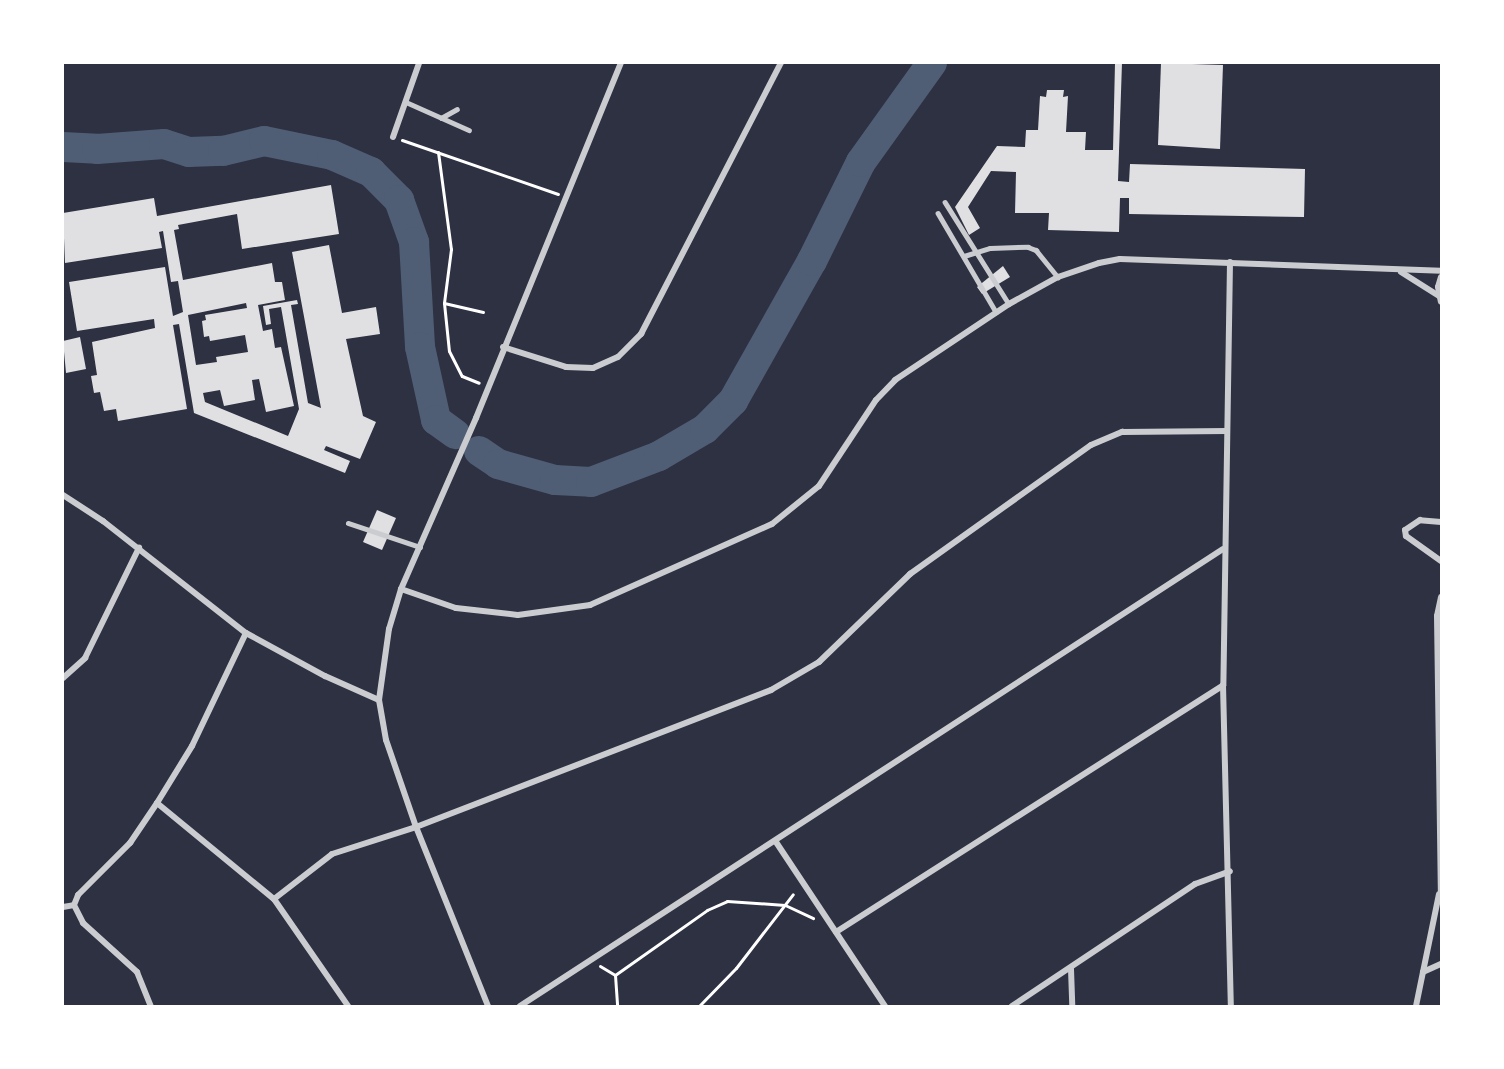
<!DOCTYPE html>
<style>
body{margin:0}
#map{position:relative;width:1504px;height:1069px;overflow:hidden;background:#2d3142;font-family:"PT Sans Narrow",sans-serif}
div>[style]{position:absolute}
.river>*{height:30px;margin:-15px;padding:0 15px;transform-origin:15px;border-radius:15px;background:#4f5d75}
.building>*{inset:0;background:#e0e0e3}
.path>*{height:3px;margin:-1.5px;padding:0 1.5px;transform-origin:1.5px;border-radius:1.5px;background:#fff}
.service>*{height:4.5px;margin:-2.25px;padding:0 2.25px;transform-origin:2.25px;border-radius:2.25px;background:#caccd0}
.minor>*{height:6px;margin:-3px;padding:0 3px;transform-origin:3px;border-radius:3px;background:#caccd0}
span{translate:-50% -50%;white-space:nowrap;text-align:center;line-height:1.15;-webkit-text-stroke:6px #fff;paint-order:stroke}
.frame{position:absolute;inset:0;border:64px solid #fff;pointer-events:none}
</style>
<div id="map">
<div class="river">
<div style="left:63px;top:147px;width:34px;rotate:3deg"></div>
<div style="left:97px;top:149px;width:67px;rotate:-4.3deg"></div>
<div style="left:164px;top:144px;width:26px;rotate:18deg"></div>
<div style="left:189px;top:152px;width:34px;rotate:-2deg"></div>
<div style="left:223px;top:151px;width:42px;rotate:-13.7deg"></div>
<div style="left:264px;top:141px;width:69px;rotate:11.6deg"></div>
<div style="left:332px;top:155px;width:43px;rotate:23.6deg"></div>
<div style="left:371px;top:172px;width:40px;rotate:45deg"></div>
<div style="left:399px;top:200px;width:45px;rotate:70.3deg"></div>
<div style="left:414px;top:242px;width:105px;rotate:86.7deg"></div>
<div style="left:420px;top:347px;width:75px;rotate:77.6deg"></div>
<div style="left:436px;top:420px;width:24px;rotate:36deg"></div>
<div style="left:479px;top:451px;width:23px;rotate:34deg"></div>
<div style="left:498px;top:464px;width:59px;rotate:15.7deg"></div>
<div style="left:555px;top:480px;width:36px;rotate:3deg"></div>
<div style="left:591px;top:482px;width:73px;rotate:-20.9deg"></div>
<div style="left:659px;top:456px;width:53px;rotate:-30.4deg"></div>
<div style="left:705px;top:429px;width:40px;rotate:-45deg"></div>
<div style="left:733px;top:401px;width:161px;rotate:-60.6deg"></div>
<div style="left:812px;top:261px;width:110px;rotate:-63.7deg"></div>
<div style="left:861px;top:162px;width:122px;rotate:-54.4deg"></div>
</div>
<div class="building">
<div style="clip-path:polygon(1115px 63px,1122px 63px,1118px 181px,1129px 182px,1130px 164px,1305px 169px,1304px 217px,1129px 214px,1129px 198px,1120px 198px,1119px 232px,1048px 230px,1049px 213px,1015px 213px,1016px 172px,991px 171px,968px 207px,980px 228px,969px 235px,955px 207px,997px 146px,1025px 147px,1026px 130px,1038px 130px,1040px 96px,1046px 97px,1047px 90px,1064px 90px,1063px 97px,1068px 96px,1066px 132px,1086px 132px,1085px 150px,1113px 150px)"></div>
<div style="clip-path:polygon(1161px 63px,1223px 65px,1220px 149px,1158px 145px)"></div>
<div style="clip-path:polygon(evenodd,331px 185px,339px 234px,242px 249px,237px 214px,178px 225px,179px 229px,174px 230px,183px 280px,272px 263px,275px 282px,282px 282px,285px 300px,258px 305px,263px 331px,272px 329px,275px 348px,281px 347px,294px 406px,266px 412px,259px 379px,252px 380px,255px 400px,224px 406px,220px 390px,203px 393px,205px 402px,288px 436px,299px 409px,281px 307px,269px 309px,271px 324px,266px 325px,263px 306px,297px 300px,298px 304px,291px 305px,308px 403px,321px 408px,292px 252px,329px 245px,342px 313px,376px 307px,380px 334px,346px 339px,363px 416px,376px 422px,360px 459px,326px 446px,324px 450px,350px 461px,345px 473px,194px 413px,179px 324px,173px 325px,187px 409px,118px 421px,116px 409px,104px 411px,100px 392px,94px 393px,91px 376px,97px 375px,92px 342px,155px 328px,154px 319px,77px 331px,69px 282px,165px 267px,173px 316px,183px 312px,178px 281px,171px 282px,163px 231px,159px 232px,162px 248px,65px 263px,63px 213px,154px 198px,157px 216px,331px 185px,246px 303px,247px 308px,205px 315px,206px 320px,202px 321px,204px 337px,209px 336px,210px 341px,245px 335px,248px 352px,216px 357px,217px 362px,196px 365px,188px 315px,246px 303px)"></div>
<div style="clip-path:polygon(1003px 266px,1010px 277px,982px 294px,977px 287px)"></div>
<div style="clip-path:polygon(80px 337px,86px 369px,66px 373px,63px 341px)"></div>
<div style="clip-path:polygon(377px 510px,396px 518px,382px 550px,363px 542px)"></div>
</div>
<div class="path">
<div style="left:402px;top:140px;width:165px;rotate:19.1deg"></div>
<div style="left:438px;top:152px;width:98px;rotate:82.4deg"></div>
<div style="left:451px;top:249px;width:54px;rotate:97.4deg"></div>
<div style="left:444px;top:303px;width:48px;rotate:84.1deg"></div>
<div style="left:449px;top:351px;width:28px;rotate:63deg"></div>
<div style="left:462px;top:376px;width:18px;rotate:22deg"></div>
<div style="left:444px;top:303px;width:40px;rotate:13deg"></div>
<div style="left:600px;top:966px;width:17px;rotate:31deg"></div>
<div style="left:615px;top:975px;width:31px;rotate:86deg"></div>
<div style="left:615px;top:975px;width:113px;rotate:-35.2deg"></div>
<div style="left:707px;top:910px;width:22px;rotate:-24deg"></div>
<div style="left:727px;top:901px;width:58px;rotate:3.9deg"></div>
<div style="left:785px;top:905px;width:31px;rotate:25deg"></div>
<div style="left:699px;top:1006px;width:53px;rotate:-45.8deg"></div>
<div style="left:736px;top:968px;width:93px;rotate:-52.4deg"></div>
</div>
<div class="service">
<div style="left:406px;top:102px;width:69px;rotate:24deg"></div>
<div style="left:441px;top:118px;width:18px;rotate:-29deg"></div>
<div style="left:945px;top:202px;width:120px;rotate:57.9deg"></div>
<div style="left:938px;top:213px;width:115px;rotate:59.6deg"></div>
<div style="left:964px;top:256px;width:27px;rotate:-17deg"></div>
<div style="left:990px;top:248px;width:38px;rotate:-2deg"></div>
<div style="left:1028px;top:247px;width:9px;rotate:21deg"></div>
<div style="left:1036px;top:250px;width:35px;rotate:51deg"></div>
<div style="left:348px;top:523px;width:76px;rotate:18.4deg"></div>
</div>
<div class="minor">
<div style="left:393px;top:137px;width:78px;rotate:-70.6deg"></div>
<div style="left:1230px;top:262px;width:423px;rotate:90.9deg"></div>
<div style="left:1223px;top:685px;width:321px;rotate:88.6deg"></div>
<div style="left:1401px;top:272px;width:45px;rotate:32.3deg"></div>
<div style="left:1441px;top:277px;width:10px;rotate:107deg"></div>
<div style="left:1438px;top:287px;width:15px;rotate:79deg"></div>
<div style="left:503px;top:347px;width:66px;rotate:17.6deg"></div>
<div style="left:566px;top:367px;width:27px;rotate:2deg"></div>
<div style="left:593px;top:368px;width:27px;rotate:-24deg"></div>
<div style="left:618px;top:357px;width:33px;rotate:-45deg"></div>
<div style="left:641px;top:334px;width:305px;rotate:-62.7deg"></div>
<div style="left:63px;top:495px;width:48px;rotate:33deg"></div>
<div style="left:103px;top:521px;width:182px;rotate:38.1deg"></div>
<div style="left:246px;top:633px;width:90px;rotate:28.6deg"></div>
<div style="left:325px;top:676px;width:59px;rotate:24deg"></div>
<div style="left:1441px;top:522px;width:21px;rotate:-175deg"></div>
<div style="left:1420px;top:520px;width:18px;rotate:146deg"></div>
<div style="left:1405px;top:530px;width:6px;rotate:81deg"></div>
<div style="left:1406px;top:536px;width:43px;rotate:35.5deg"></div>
<div style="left:401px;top:589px;width:58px;rotate:19.1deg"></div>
<div style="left:456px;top:608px;width:62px;rotate:6.4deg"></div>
<div style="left:518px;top:615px;width:73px;rotate:-7.9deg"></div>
<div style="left:590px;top:605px;width:199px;rotate:-24deg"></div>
<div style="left:772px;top:524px;width:60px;rotate:-39deg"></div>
<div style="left:819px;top:486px;width:103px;rotate:-56.5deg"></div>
<div style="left:876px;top:400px;width:28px;rotate:-46deg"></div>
<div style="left:895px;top:380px;width:137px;rotate:-33.7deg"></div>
<div style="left:1009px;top:304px;width:56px;rotate:-28.9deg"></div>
<div style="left:1058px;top:277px;width:43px;rotate:-18.9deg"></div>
<div style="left:1099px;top:263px;width:21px;rotate:-11deg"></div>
<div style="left:1120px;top:259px;width:321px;rotate:2.1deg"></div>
<div style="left:1441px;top:597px;width:19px;rotate:102deg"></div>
<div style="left:1437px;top:616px;width:281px;rotate:89.2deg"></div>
<div style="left:63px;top:678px;width:30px;rotate:-42deg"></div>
<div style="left:85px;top:658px;width:123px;rotate:-63.9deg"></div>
<div style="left:157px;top:803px;width:151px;rotate:39.4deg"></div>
<div style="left:274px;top:899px;width:130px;rotate:55.3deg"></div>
<div style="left:776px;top:842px;width:197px;rotate:56.4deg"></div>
<div style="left:274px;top:899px;width:73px;rotate:-37.8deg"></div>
<div style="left:332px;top:854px;width:88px;rotate:-17.8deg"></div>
<div style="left:416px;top:827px;width:381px;rotate:-21.1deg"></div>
<div style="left:771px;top:690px;width:56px;rotate:-30.3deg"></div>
<div style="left:819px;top:662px;width:127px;rotate:-44deg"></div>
<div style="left:910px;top:574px;width:222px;rotate:-35.5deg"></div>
<div style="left:1091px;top:445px;width:34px;rotate:-23deg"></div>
<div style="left:1122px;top:432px;width:105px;rotate:-0.5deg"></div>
<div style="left:74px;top:905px;width:11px;rotate:-68deg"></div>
<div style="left:78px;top:895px;width:74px;rotate:-45deg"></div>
<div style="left:130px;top:843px;width:48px;rotate:-56deg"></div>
<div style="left:157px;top:803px;width:67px;rotate:-58.4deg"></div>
<div style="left:192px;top:746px;width:125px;rotate:-64.5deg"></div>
<div style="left:74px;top:905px;width:20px;rotate:63deg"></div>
<div style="left:83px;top:923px;width:73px;rotate:42.2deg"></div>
<div style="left:137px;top:972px;width:37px;rotate:68deg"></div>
<div style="left:63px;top:907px;width:11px;rotate:-10deg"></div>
<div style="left:836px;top:932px;width:459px;rotate:-32.5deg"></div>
<div style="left:1071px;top:969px;width:37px;rotate:88deg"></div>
<div style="left:1423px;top:972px;width:20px;rotate:-24deg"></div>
<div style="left:488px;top:1006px;width:193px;rotate:-111.9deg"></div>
<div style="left:416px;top:827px;width:92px;rotate:-109deg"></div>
<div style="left:386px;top:740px;width:41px;rotate:-99.9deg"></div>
<div style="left:379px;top:700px;width:72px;rotate:-82deg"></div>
<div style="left:389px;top:629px;width:42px;rotate:-73.3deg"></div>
<div style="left:401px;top:589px;width:187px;rotate:-66.3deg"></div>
<div style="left:476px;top:418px;width:383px;rotate:-67.8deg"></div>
<div style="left:520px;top:1006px;width:838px;rotate:-33.03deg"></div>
<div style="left:1012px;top:1006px;width:220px;rotate:-33.7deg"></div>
<div style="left:1195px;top:884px;width:37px;rotate:-20deg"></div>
<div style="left:1416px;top:1006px;width:114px;rotate:-78.4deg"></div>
</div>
<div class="frame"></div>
</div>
